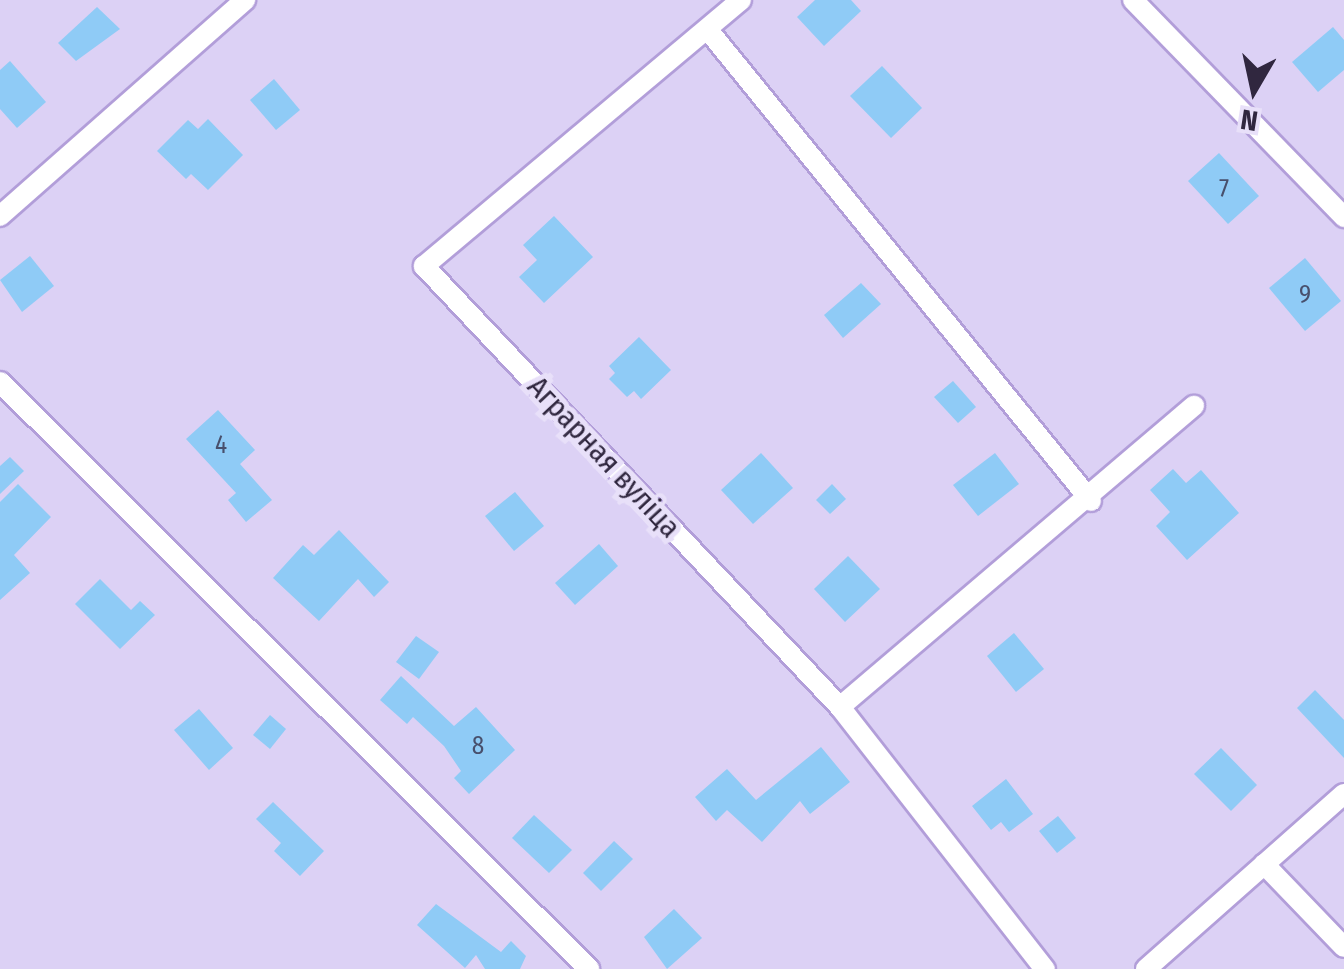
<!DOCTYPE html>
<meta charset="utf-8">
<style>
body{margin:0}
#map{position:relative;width:1344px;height:969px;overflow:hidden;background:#dcd1f5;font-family:"Fira Sans Condensed",sans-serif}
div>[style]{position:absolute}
.building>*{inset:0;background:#8fcbf6}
.roads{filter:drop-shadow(2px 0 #b29ed9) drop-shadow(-2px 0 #b29ed9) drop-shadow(0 2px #b29ed9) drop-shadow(0 -2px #b29ed9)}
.street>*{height:20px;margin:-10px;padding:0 10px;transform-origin:10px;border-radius:10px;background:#fff}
span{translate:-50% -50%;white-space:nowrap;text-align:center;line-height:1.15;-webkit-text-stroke:10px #e8e0f9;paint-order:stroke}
.number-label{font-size:25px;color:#48506d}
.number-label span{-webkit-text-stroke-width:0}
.street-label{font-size:30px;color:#30273f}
.north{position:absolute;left:1204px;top:40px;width:100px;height:100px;-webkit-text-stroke:8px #e8e0f9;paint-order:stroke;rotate:189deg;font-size:28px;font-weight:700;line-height:40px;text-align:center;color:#30273f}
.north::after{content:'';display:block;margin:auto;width:35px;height:45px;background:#30273f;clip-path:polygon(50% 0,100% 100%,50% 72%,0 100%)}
</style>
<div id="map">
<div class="building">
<div style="clip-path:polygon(815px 0,851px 0,861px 11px,824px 46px,797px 17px)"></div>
<div style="clip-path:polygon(97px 7px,120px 29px,76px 61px,58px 43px)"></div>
<div style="clip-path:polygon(1333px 27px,1344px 40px,1344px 70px,1318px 92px,1292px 62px)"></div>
<div style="clip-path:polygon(10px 61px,46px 102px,17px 128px,0 109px,0 70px)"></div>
<div style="clip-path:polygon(882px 66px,922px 108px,891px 138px,850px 96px)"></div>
<div style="clip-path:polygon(274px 79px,300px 110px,276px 130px,250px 100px)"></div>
<div style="clip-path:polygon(208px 119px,243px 155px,208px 190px,191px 174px,186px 179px,157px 151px,188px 120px,198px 129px)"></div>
<div style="clip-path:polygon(1219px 153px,1259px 196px,1228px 224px,1188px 181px)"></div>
<div style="clip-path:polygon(554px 216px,593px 257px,544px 303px,519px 277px,537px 260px,523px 245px)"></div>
<div style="clip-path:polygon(30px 256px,54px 286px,22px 312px,0 280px)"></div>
<div style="clip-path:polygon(1305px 258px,1341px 301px,1305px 331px,1269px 288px)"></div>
<div style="clip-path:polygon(861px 283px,881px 304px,843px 338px,824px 315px)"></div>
<div style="clip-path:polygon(639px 337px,671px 370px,641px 399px,634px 391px,627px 397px,609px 379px,615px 373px,609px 366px)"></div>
<div style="clip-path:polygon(953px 381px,976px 407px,958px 423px,934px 397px)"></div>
<div style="clip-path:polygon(218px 410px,255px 450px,240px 464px,272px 500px,246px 522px,228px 500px,236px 493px,186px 439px)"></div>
<div style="clip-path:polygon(761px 453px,793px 488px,753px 524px,721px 490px)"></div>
<div style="clip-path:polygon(995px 453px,1019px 484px,978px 516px,953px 485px)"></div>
<div style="clip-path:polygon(10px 457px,24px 471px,0 494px,0 466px)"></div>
<div style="clip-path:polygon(1173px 469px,1186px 483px,1201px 470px,1239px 513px,1187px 560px,1156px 526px,1170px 512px,1150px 490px)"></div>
<div style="clip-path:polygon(18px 484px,51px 517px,14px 555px,30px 573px,0 600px,0 502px)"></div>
<div style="clip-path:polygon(832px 484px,846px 499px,830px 514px,816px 500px)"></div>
<div style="clip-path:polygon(515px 492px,544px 526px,514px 551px,485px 516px)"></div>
<div style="clip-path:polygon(339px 530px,389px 582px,374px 597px,358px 579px,319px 621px,273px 578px,303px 545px,314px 555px)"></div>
<div style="clip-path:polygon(599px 544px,618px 566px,575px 605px,555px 583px)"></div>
<div style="clip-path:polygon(848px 556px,880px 589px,845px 622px,814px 589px)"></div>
<div style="clip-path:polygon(100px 579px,131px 610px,140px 601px,155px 615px,120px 649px,75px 604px)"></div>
<div style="clip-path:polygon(1014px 633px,1044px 669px,1016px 692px,987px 656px)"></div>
<div style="clip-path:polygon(416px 636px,439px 652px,419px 679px,396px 662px)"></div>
<div style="clip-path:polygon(401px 676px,454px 726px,476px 707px,515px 750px,469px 794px,454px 778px,461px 771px,444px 746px,413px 717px,407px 724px,380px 700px)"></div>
<div style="clip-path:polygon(1315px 690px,1344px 720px,1344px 758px,1297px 708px)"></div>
<div style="clip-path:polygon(199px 709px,233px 748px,209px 770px,174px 730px)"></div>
<div style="clip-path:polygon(270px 715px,286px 729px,270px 749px,253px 735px)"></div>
<div style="clip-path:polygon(821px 747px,850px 782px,810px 814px,800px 801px,762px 842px,727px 810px,716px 821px,695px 797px,727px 769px,756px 800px)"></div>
<div style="clip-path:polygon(1221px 748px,1257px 785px,1231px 811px,1194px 774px)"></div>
<div style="clip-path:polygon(1006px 779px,1033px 814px,1009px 832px,1001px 822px,991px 830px,972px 806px)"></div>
<div style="clip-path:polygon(273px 802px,324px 851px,300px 876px,274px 851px,281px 843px,256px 819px)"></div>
<div style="clip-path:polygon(534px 815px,572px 850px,549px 873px,512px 838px)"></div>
<div style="clip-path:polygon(1058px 816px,1076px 838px,1057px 853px,1039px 831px)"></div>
<div style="clip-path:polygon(614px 841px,633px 859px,601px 891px,583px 873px)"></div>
<div style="clip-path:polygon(436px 904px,501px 952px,511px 941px,526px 956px,520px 969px,485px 969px,476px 955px,465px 968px,417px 925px)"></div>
<div style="clip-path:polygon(674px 909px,702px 938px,667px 969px,644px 937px)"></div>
</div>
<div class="roads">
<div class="street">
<div style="left:741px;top:0;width:414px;rotate:140deg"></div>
<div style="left:424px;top:266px;width:606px;rotate:46.67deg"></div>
<div style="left:840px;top:707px;width:333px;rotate:52deg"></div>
<div style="left:1133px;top:0;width:303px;rotate:45.8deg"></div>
<div style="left:708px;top:30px;width:607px;rotate:50.88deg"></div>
<div style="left:0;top:216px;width:327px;rotate:-41.4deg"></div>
<div style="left:0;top:382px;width:832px;rotate:44.9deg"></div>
<div style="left:840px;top:707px;width:465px;rotate:-40.4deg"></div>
<div style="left:1264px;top:864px;width:115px;rotate:46.1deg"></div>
<div style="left:1146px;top:969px;width:264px;rotate:-41.5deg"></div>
</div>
</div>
<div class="number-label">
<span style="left:1224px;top:189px">7</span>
<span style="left:1305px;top:295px">9</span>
<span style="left:221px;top:445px">4</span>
<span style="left:478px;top:746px">8</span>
</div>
<div class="street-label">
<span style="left:604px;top:457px;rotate:47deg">Аграрная вуліца</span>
</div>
<div class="north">N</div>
</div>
